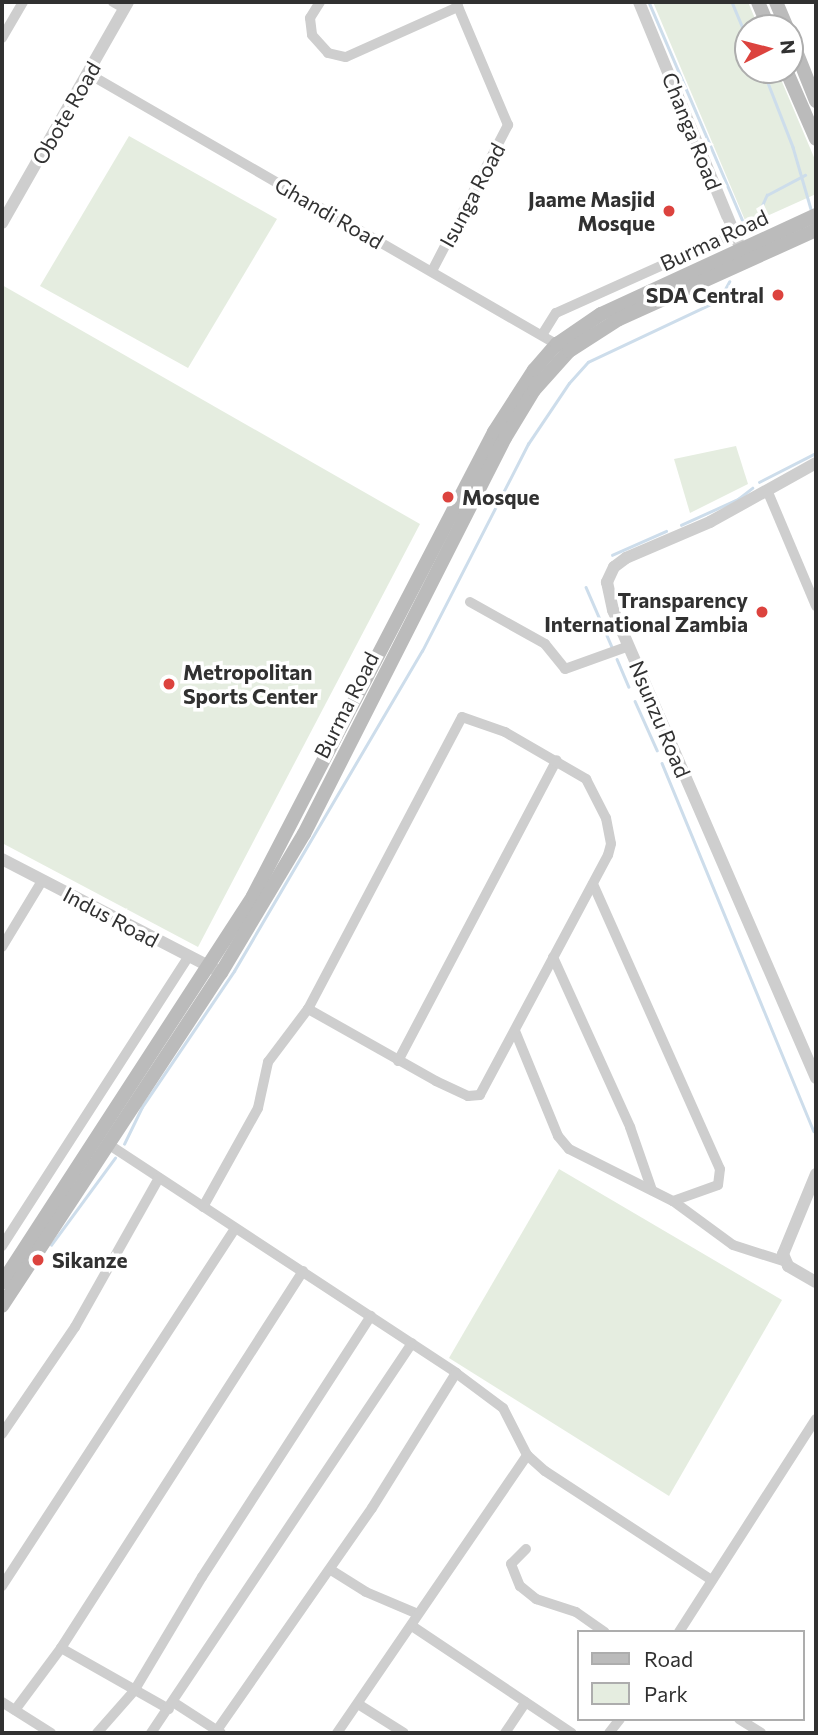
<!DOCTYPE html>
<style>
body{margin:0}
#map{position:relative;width:818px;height:1735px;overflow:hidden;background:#fff;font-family:Commissioner,sans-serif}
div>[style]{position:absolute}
.green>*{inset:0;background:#e5ede0}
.stream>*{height:2.5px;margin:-1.25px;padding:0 1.25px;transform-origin:1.25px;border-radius:1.25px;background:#cdddeb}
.minor>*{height:10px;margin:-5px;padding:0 5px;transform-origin:5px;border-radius:5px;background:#cecece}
.tertiary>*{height:12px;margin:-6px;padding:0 6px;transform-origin:6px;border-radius:6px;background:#cecece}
.secondary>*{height:14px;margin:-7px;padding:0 7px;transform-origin:7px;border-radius:7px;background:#bbb}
.dots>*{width:19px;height:19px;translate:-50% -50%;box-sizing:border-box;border:4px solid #fff;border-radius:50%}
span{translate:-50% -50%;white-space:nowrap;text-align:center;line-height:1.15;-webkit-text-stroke:7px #fff;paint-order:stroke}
.street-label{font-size:21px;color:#313131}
.poi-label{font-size:21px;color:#313131;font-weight:700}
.right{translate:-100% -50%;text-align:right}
.left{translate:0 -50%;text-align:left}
.frame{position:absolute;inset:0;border:4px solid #313131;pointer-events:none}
.legend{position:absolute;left:577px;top:1630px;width:228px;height:91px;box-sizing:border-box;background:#fff;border:2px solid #adadad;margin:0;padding:9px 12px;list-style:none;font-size:21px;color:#313131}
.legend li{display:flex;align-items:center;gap:14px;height:35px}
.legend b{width:35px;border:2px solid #adadad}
.north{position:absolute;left:734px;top:14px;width:70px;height:70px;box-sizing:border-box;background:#fff;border:2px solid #adadad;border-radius:50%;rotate:84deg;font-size:19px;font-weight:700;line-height:28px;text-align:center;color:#313131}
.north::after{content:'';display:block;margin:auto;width:24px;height:32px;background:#dc433e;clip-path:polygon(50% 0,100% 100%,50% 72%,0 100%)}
</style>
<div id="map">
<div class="green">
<div style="clip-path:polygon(653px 2px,748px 2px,759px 28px,748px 28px,748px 70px,777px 70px,816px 162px,816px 194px,747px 225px)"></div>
<div style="clip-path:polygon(129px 136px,277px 219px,188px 368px,40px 286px)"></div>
<div style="clip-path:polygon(2px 285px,420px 524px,198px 947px,2px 843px)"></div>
<div style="clip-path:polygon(736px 446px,748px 484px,690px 513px,674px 459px)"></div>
<div style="clip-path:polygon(559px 1169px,782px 1300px,669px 1496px,449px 1358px)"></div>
</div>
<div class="stream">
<div style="left:649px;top:2px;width:238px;rotate:66.8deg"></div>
<div style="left:743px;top:221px;width:8px;rotate:40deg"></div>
<div style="left:732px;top:2px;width:41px;rotate:67.2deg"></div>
<div style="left:763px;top:70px;width:83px;rotate:68.7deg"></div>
<div style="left:793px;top:147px;width:65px;rotate:73.8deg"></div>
<div style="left:752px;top:228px;width:36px;rotate:-66deg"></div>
<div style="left:767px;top:195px;width:43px;rotate:-27.8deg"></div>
<div style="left:759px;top:482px;width:64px;rotate:-27deg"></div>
<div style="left:681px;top:525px;width:63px;rotate:-24.5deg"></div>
<div style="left:738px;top:499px;width:18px;rotate:-38deg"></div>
<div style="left:612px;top:555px;width:59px;rotate:-24deg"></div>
<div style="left:586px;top:587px;width:65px;rotate:66.6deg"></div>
<div style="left:617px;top:659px;width:30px;rotate:67deg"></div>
<div style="left:635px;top:701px;width:54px;rotate:65.8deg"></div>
<div style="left:662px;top:763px;width:398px;rotate:67.6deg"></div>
<div style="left:124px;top:1144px;width:41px;rotate:-64.1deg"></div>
<div style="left:142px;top:1107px;width:164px;rotate:-55.9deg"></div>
<div style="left:234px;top:971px;width:371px;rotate:-59.6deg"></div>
<div style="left:422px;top:651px;width:233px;rotate:-62.9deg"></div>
<div style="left:528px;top:444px;width:73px;rotate:-56.1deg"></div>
<div style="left:569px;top:383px;width:28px;rotate:-48deg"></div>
<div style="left:588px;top:362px;width:145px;rotate:-25.3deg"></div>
<div style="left:719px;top:300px;width:21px;rotate:-61deg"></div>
<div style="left:51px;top:1245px;width:108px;rotate:-53.7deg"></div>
</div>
<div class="minor">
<div style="left:113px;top:2px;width:13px;rotate:29deg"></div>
<div style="left:320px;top:2px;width:19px;rotate:122deg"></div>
<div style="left:310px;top:18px;width:17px;rotate:83deg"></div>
<div style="left:312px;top:35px;width:24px;rotate:48deg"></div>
<div style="left:328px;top:53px;width:18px;rotate:13deg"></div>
<div style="left:346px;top:57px;width:123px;rotate:-24.1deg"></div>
<div style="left:2px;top:38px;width:42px;rotate:-59.7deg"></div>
<div style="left:89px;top:74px;width:547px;rotate:30.03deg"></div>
<div style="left:432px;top:271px;width:165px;rotate:-62.5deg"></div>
<div style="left:508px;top:125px;width:134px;rotate:-112.9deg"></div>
<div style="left:542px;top:335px;width:26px;rotate:-58deg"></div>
<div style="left:556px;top:313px;width:195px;rotate:-24.2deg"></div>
<div style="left:767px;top:490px;width:126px;rotate:67.1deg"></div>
<div style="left:470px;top:602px;width:86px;rotate:29.2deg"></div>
<div style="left:545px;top:644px;width:32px;rotate:51deg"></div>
<div style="left:565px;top:669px;width:68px;rotate:-19.8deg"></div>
<div style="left:593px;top:884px;width:312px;rotate:66deg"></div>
<div style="left:720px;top:1169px;width:16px;rotate:97deg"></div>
<div style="left:718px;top:1185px;width:48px;rotate:160.4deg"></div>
<div style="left:2px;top:947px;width:77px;rotate:-58.8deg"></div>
<div style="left:553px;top:957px;width:187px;rotate:65.6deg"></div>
<div style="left:630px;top:1127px;width:67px;rotate:70.8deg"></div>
<div style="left:515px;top:1031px;width:113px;rotate:67.7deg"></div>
<div style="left:558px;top:1136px;width:17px;rotate:50deg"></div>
<div style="left:569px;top:1149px;width:116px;rotate:26.6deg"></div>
<div style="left:673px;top:1201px;width:74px;rotate:36.3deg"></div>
<div style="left:733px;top:1245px;width:52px;rotate:17.7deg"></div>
<div style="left:398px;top:1061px;width:340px;rotate:-62.2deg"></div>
<div style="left:108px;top:1144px;width:417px;rotate:33.3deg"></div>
<div style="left:456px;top:1373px;width:59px;rotate:36.7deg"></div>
<div style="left:503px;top:1408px;width:53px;rotate:62.9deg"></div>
<div style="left:527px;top:1455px;width:24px;rotate:42deg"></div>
<div style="left:545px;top:1471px;width:197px;rotate:33.2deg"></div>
<div style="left:203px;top:1207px;width:113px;rotate:-60.9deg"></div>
<div style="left:258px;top:1108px;width:47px;rotate:-77.7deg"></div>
<div style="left:268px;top:1062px;width:66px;rotate:-53deg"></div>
<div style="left:308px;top:1009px;width:330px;rotate:-62.2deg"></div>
<div style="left:462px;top:717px;width:46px;rotate:19.2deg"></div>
<div style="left:505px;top:732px;width:94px;rotate:30.1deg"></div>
<div style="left:586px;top:779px;width:44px;rotate:62.9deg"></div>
<div style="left:606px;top:818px;width:26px;rotate:79deg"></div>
<div style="left:611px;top:844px;width:11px;rotate:105deg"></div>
<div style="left:608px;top:855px;width:272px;rotate:118.1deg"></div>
<div style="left:480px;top:1095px;width:12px;rotate:175deg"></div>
<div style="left:468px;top:1096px;width:35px;rotate:-155deg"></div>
<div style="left:436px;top:1081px;width:147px;rotate:-150.6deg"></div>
<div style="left:2px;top:1246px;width:344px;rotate:-57.2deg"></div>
<div style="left:2px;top:1434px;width:130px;rotate:-55.7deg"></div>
<div style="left:75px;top:1327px;width:171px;rotate:-60.6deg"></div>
<div style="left:526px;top:1549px;width:21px;rotate:135deg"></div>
<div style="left:511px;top:1564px;width:24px;rotate:68deg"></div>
<div style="left:520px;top:1586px;width:21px;rotate:39deg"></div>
<div style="left:536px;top:1599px;width:42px;rotate:18deg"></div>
<div style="left:576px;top:1612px;width:35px;rotate:35deg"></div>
<div style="left:331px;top:1570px;width:41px;rotate:32.2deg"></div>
<div style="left:366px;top:1592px;width:56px;rotate:22.9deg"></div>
<div style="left:2px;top:1586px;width:425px;rotate:-56.9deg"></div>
<div style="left:412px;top:1626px;width:192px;rotate:33.8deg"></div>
<div style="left:679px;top:1632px;width:253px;rotate:-57.3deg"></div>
<div style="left:61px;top:1648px;width:124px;rotate:29.5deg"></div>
<div style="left:2px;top:1702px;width:58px;rotate:32.3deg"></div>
<div style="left:173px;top:1702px;width:57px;rotate:32.9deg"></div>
<div style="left:358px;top:1704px;width:54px;rotate:32.2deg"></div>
<div style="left:15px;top:1710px;width:77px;rotate:-53.4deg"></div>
<div style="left:61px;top:1648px;width:448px;rotate:-57.3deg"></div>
<div style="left:739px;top:1719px;width:26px;rotate:32deg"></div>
<div style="left:97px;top:1733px;width:56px;rotate:-48.6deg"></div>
<div style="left:134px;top:1691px;width:133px;rotate:-59.2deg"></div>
<div style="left:202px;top:1577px;width:311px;rotate:-57.1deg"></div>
<div style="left:151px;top:1733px;width:469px;rotate:-56.2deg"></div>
<div style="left:215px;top:1733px;width:274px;rotate:-55.1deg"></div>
<div style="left:372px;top:1508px;width:159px;rotate:-58.1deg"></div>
<div style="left:337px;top:1733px;width:337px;rotate:-55.6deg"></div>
<div style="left:505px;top:1733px;width:37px;rotate:-56deg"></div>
<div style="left:609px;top:1733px;width:18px;rotate:-52deg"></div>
</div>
<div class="tertiary">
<div style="left:639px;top:2px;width:276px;rotate:67.6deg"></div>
<div style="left:2px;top:223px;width:254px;rotate:-60.3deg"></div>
<div style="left:816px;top:463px;width:121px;rotate:150.9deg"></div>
<div style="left:710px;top:522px;width:91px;rotate:156.8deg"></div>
<div style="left:626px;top:558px;width:15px;rotate:143deg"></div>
<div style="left:614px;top:567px;width:17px;rotate:115deg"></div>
<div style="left:607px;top:582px;width:29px;rotate:78deg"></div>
<div style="left:613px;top:610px;width:510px;rotate:66.55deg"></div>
<div style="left:2px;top:859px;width:241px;rotate:27.4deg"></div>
<div style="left:816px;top:1174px;width:87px;rotate:112.4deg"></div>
<div style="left:783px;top:1254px;width:13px;rotate:67deg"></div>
<div style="left:788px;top:1266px;width:32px;rotate:30deg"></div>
</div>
<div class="secondary">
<div style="left:758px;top:2px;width:28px;rotate:67deg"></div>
<div style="left:776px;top:2px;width:28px;rotate:67deg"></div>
<div style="left:790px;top:36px;width:70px;rotate:68.2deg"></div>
<div style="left:786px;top:70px;width:75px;rotate:66.5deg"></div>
<div style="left:2px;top:1283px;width:461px;rotate:-57deg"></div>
<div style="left:253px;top:896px;width:523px;rotate:-62.55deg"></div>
<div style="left:494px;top:432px;width:74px;rotate:-57.2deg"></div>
<div style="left:534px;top:370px;width:35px;rotate:-49deg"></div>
<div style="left:557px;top:344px;width:53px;rotate:-34.3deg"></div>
<div style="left:601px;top:314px;width:237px;rotate:-24.7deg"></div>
<div style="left:2px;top:1306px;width:399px;rotate:-56.7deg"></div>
<div style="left:221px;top:973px;width:162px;rotate:-59.2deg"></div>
<div style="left:304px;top:834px;width:444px;rotate:-63.1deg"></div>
<div style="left:505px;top:438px;width:56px;rotate:-58.9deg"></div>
<div style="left:534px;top:390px;width:52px;rotate:-48.1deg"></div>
<div style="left:569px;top:351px;width:59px;rotate:-32.6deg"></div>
<div style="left:619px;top:319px;width:216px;rotate:-24.3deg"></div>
</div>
<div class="dots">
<div style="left:669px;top:211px;background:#dc433e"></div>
<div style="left:778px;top:295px;background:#dc433e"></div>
<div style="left:448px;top:497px;background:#dc433e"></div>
<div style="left:762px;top:612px;background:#dc433e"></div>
<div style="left:169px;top:684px;background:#dc433e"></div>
<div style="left:38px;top:1260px;background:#dc433e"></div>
</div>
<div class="street-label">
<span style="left:66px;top:113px;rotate:-60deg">Obote Road</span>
<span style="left:692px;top:131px;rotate:68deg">Changa Road</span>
<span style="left:472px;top:195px;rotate:-62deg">Isunga Road</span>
<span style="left:329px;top:213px;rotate:30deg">Ghandi Road</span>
<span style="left:714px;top:240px;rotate:-25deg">Burma Road</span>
<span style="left:346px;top:705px;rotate:-63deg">Burma Road</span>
<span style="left:660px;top:719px;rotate:67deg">Nsunzu Road</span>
<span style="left:111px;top:917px;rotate:28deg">Indus Road</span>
</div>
<div class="poi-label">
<span class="right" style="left:655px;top:211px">Jaame Masjid<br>Mosque</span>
<span class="right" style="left:764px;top:295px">SDA Central</span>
<span class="left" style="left:462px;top:497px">Mosque</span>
<span class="right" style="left:748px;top:612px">Transparency<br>International Zambia</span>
<span class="left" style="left:183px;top:684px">Metropolitan<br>Sports Center</span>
<span class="left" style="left:52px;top:1260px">Sikanze</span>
</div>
<div class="frame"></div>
<ul class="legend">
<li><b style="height:9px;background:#bbb"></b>Road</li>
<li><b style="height:19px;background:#e5ede0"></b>Park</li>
</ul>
<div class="north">N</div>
</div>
